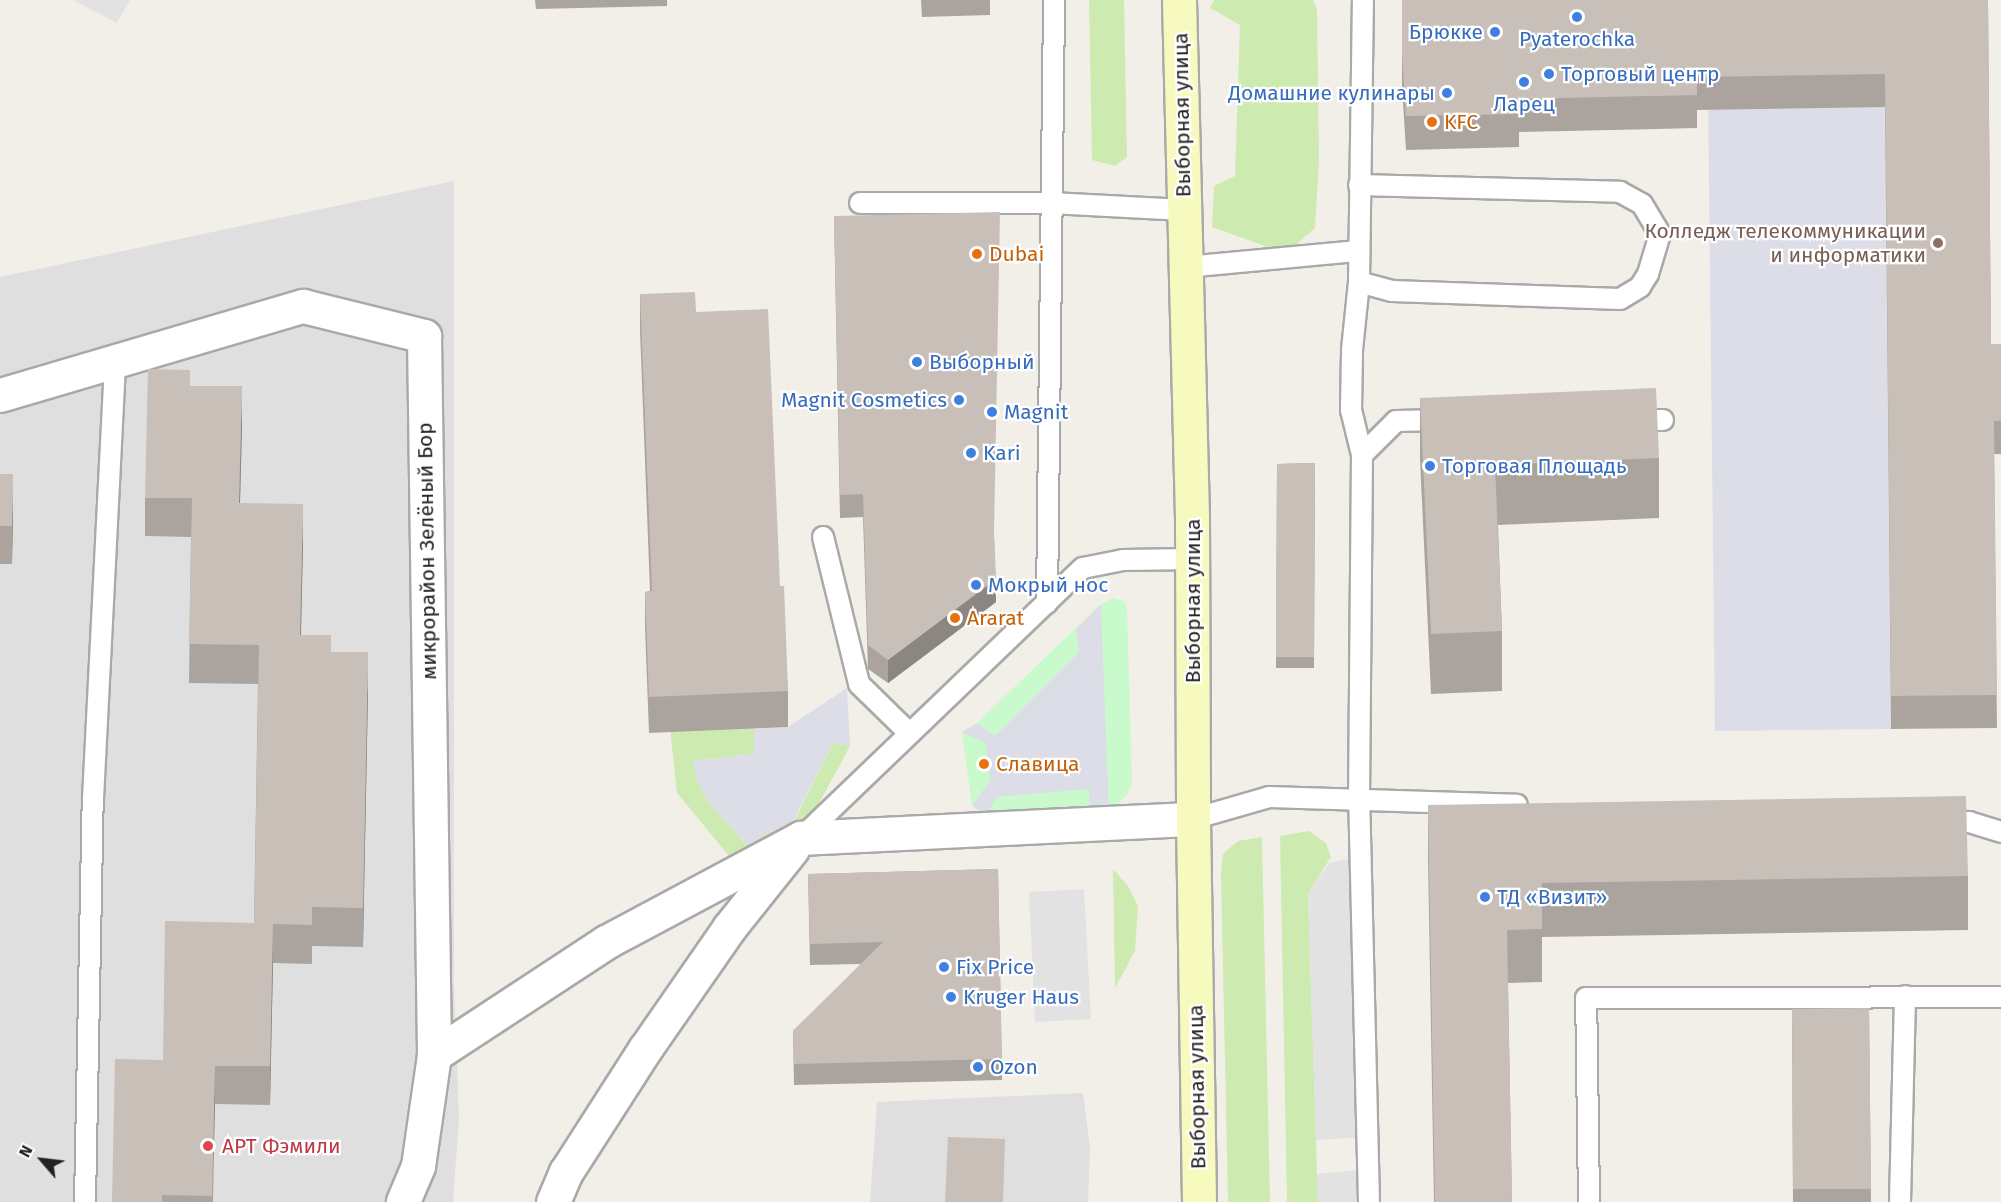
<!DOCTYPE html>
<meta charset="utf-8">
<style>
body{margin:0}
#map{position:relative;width:2001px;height:1202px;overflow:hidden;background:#f2efe9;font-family:"Fira Sans",sans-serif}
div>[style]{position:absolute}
.residential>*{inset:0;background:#e0dfdf}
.grass>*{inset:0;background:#cdebb0}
.park>*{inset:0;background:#c8facc}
.parking>*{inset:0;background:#e2e2e2}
.plaza>*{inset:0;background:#dddde8}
.roads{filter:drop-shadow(2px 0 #a9a9a9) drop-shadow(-2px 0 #a9a9a9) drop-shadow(0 2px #a9a9a9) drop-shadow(0 -2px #a9a9a9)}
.service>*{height:20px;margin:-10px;padding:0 10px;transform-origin:10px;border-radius:10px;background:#fff}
.minor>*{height:33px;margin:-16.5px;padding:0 16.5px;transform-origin:16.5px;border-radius:16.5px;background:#fff}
.secondary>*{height:33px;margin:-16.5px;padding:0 16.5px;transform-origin:16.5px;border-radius:16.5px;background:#f7fabf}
.wall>*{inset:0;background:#aba49e}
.shaded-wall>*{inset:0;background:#8b8681}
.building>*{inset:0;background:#c7bfb8}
.dots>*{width:16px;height:16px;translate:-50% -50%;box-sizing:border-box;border:3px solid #fff;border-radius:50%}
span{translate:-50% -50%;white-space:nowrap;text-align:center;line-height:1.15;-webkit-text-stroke:4.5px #fff;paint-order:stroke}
.shop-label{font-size:21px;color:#366cbe}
.right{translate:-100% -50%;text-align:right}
.left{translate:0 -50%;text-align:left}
.street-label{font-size:21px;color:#222}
.food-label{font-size:21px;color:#c56008}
.education-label{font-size:21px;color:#785e54}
.health-label{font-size:21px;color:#be3a42}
.north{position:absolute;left:12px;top:1130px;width:60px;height:60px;-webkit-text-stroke:4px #fff;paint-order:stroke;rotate:298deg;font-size:16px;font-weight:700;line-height:24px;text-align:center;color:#222}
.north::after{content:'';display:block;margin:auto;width:21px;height:27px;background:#222;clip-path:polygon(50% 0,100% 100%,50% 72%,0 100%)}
</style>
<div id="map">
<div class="residential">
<div style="clip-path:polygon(454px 181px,454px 984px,459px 1119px,453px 1202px,0 1202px,0 277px)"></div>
<div style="clip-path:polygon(1083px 1093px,1090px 1147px,1088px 1202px,870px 1202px,877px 1102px)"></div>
</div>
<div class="grass">
<div style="clip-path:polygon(1089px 0,1124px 0,1127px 157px,1115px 166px,1092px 160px)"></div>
<div style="clip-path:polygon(1214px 0,1313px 0,1317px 9px,1319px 160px,1315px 228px,1294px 246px,1276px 250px,1212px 227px,1214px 186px,1235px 176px,1240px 25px,1210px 8px)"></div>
<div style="clip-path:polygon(754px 726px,754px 754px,693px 761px,708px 802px,750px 848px,734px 862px,677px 793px,670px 729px)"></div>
<div style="clip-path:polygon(833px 743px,850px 746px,804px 831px,767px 850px,760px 836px,793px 823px)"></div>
<div style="clip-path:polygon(1309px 831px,1326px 843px,1331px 857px,1308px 894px,1318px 1202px,1287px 1202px,1280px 836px)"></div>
<div style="clip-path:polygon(1262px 837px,1270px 1202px,1228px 1202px,1221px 873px,1223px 854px,1238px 841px)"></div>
<div style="clip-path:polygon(1113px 869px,1128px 886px,1138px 906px,1135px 951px,1115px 988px)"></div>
</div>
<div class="park">
<div style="clip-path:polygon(1113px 598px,1123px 601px,1127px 607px,1132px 781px,1127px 795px,1109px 812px,987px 815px,972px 806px,962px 732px,977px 723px,1101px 604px)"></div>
</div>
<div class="parking">
<div style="clip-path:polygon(73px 0,130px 0,117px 23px)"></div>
<div style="clip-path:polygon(1360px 857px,1367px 1137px,1316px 1140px,1308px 894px,1329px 863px)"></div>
<div style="clip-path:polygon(1084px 889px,1091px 1019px,1035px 1022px,1029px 892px)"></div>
<div style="clip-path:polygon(1368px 1169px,1369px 1202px,1318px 1202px,1317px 1174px)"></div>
</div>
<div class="plaza">
<div style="clip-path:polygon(1707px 0,1885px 107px,1891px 729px,1715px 731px)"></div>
<div style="clip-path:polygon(1101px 604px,1109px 812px,1090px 811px,1089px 789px,996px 797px,987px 815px,972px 806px,990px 780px,986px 743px,962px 732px,977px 723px,995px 736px,1079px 652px,1076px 629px)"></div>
<div style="clip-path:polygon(847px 688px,850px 746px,833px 743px,792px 823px,761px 836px,762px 840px,750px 848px,708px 802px,696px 778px,693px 761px,754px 754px,754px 729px,788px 727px)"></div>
</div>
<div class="roads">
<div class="service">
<div style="left:1359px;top:185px;width:261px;rotate:1.5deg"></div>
<div style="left:1620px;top:192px;width:25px;rotate:29deg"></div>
<div style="left:1642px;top:204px;width:35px;rotate:59deg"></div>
<div style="left:1660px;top:234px;width:42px;rotate:106.7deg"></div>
<div style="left:1648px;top:274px;width:15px;rotate:122deg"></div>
<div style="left:1640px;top:287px;width:23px;rotate:149deg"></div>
<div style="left:1620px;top:299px;width:228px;rotate:-178deg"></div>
<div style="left:1392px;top:291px;width:34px;rotate:-165deg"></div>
<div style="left:860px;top:203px;width:191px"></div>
<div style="left:1051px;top:203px;width:133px;rotate:3deg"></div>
<div style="left:1185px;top:267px;width:175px;rotate:-5.3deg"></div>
<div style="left:1632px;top:420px;width:31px"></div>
<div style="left:1362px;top:455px;width:46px;rotate:-103.7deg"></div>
<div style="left:1351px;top:410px;width:60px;rotate:-89deg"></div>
<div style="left:1352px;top:350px;width:68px;rotate:-84.1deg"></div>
<div style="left:1359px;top:282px;width:282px;rotate:-89.2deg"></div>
<div style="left:823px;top:537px;width:151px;rotate:76.2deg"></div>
<div style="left:859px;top:684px;width:71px;rotate:44.4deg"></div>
<div style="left:1047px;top:603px;width:603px;rotate:-89.33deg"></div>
<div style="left:1193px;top:819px;width:79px;rotate:-16.1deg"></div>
<div style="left:1269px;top:797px;width:248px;rotate:1.8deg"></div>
<div style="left:1942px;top:821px;width:27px;rotate:2deg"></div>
<div style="left:1969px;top:822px;width:34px;rotate:17deg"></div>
<div style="left:801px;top:838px;width:390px;rotate:-43.8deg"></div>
<div style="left:1083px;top:568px;width:41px;rotate:-11.3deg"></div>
<div style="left:1123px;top:560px;width:70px;rotate:-0.8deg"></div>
<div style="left:85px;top:1202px;width:403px;rotate:-88.9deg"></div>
<div style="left:93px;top:799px;width:439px;rotate:-87.1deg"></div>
<div style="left:1369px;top:1202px;width:403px;rotate:-91.4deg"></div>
<div style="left:1359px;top:799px;width:344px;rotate:-89.5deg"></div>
<div style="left:1362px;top:455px;width:48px;rotate:-45deg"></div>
<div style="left:1396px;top:421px;width:51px;rotate:-1.1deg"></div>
<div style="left:1589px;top:1202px;width:204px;rotate:-90.8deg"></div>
<div style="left:1586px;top:998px;width:415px;rotate:-0.1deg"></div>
<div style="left:1900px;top:1202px;width:206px;rotate:-88.6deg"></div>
</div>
<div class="minor">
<div style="left:0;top:395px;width:316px;rotate:-16.4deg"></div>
<div style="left:303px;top:306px;width:125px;rotate:13.9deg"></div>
<div style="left:424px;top:336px;width:719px;rotate:89.2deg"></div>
<div style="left:434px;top:1055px;width:112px;rotate:98.2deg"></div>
<div style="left:418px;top:1166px;width:39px;rotate:113deg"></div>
<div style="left:434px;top:1055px;width:206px;rotate:-33.3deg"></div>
<div style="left:606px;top:942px;width:221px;rotate:-28.1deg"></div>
<div style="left:801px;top:838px;width:392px;rotate:-2.8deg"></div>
<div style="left:553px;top:1202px;width:33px;rotate:-67deg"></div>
<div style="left:566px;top:1172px;width:146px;rotate:-57.3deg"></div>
<div style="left:645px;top:1049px;width:147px;rotate:-55.2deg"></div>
<div style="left:729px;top:928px;width:101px;rotate:-51.4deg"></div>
</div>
<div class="secondary">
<div style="left:1179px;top:0;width:517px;rotate:88.56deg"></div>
<div style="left:1192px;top:517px;width:302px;rotate:89.8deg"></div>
<div style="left:1193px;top:819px;width:383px;rotate:89.1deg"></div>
</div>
</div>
<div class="wall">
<div style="clip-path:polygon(535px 0,667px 0,667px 6px,536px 9px)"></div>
<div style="clip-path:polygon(921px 0,990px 0,990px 15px,922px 17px)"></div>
<div style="clip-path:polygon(1402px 0,1988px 0,1991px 344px,2001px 344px,2001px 454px,1994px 454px,1997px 728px,1891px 729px,1885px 107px,1697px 110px,1697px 128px,1519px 132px,1519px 147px,1406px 150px,1402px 87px)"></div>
<div style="clip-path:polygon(834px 216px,994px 538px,996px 602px,888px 683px,868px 669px,863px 517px,840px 518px)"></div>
<div style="clip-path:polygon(640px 294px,696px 312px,780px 586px,788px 691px,788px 727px,649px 733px,645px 628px,645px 592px,650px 591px,640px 331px)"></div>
<div style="clip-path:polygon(1420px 398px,1659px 458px,1659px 518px,1498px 525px,1502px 631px,1502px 691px,1431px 694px,1420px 459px)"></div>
<div style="clip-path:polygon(242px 425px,240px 503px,303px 543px,301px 635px,331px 652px,368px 691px,363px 947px,312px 946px,312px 964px,273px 963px,270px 1105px,215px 1104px,213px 1202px,112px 1202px,163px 1060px,254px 923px,258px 684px,189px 683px,191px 537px,145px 536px,145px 498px)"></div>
<div style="clip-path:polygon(1315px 463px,1314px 668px,1276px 668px,1277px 464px)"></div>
<div style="clip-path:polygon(0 474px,13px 513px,12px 564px,0 564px)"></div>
<div style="clip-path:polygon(1428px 805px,1968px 876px,1968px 930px,1542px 937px,1542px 982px,1508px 983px,1512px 1202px,1434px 1202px,1428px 858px)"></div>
<div style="clip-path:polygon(998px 869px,1002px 1080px,794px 1085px,793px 1031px,861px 964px,810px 965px,808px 874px)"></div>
<div style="clip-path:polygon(1869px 1008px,1871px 1202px,1793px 1202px,1792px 1009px)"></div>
</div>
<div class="shaded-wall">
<div style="clip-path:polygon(242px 386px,242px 425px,239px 541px,239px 503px)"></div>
<div style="clip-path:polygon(13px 474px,13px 513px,12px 564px,12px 526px)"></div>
<div style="clip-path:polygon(303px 504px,303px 543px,300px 673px,300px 635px)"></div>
<div style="clip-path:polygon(996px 579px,996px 602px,888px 683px,888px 660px)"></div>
<div style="clip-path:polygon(368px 652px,368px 691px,363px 947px,363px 908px)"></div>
<div style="clip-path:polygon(273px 924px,273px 963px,270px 1105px,270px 1066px)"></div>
<div style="clip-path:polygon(215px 1066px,215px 1104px,212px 1202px)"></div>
</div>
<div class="building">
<div style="clip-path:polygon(1402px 0,1988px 0,1991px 344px,2001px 344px,2001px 421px,1994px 421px,1997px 695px,1891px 696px,1885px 74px,1697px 77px,1697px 95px,1518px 99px,1519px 114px,1406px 116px,1402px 54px)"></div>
<div style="clip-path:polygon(1000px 212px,994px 532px,996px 579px,888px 660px,868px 645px,863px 494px,840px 495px,834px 216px)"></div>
<div style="clip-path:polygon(695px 292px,696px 312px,768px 309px,780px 586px,784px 586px,788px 691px,649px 697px,645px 592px,652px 591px,640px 294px)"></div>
<div style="clip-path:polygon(148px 369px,190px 370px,190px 386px,242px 386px,239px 503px,303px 504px,300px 635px,331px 635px,331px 652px,368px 652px,363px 908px,312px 907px,312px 925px,273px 924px,270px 1066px,215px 1066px,212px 1196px,162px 1195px,162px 1202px,112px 1202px,115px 1059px,163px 1060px,165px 921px,254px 923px,259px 645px,189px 644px,192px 498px,145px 498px)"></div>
<div style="clip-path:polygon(1656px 388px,1659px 458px,1495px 465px,1502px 631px,1431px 634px,1420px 398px)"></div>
<div style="clip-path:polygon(1315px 463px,1314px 657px,1276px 657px,1277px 464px)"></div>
<div style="clip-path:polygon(0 474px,13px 474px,12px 526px,0 526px)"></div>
<div style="clip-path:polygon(1966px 796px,1968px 876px,1542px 883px,1542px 929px,1507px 930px,1512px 1202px,1435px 1202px,1428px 805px)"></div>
<div style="clip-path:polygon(998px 869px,1002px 1059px,794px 1064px,793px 1031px,883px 942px,810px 944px,808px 874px)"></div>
<div style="clip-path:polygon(1869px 1008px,1871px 1189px,1793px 1189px,1792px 1009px)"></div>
<div style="clip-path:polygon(948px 1137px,1005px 1139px,1003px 1202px,945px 1202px)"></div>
</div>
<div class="dots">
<div style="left:1577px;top:17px;background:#3f7fe0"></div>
<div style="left:1495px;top:32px;background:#3f7fe0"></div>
<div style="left:1549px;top:74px;background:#3f7fe0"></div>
<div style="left:1524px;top:82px;background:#3f7fe0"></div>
<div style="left:1447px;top:93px;background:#3f7fe0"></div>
<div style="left:1432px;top:122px;background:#e8710a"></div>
<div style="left:1938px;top:243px;background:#8d6e63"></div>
<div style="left:977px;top:254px;background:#e8710a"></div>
<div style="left:917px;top:362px;background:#3f7fe0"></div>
<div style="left:959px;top:400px;background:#3f7fe0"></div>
<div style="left:992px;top:412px;background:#3f7fe0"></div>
<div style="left:971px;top:453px;background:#3f7fe0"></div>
<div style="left:1430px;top:466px;background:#3f7fe0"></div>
<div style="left:976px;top:585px;background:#3f7fe0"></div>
<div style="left:955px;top:618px;background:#e8710a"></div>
<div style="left:984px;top:764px;background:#e8710a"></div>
<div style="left:1485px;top:897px;background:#3f7fe0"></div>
<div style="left:944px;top:967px;background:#3f7fe0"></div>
<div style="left:951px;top:997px;background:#3f7fe0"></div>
<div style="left:978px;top:1067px;background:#3f7fe0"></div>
<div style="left:208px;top:1146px;background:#e0444e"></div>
</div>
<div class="shop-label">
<span class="right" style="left:1483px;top:32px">Брюкке</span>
<span style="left:1577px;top:39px">Pyaterochka</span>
<span class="left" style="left:1561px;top:74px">Торговый центр</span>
<span class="right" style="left:1435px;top:93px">Домашние кулинары</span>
<span style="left:1524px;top:104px">Ларец</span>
<span class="left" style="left:929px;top:362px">Выборный</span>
<span class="right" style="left:947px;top:400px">Magnit Cosmetics</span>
<span class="left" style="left:1004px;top:412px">Magnit</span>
<span class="left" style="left:983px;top:453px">Kari</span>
<span class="left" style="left:1442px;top:466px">Торговая Площадь</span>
<span class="left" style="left:988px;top:585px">Мокрый нос</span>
<span class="left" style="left:1497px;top:897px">ТД «Визит»</span>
<span class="left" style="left:956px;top:967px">Fix Price</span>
<span class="left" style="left:963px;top:997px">Kruger Haus</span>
<span class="left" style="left:990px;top:1067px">Ozon</span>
</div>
<div class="street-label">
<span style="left:1182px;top:115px;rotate:-91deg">Выборная улица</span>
<span style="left:427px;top:551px;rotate:-91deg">микрорайон Зелёный Бор</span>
<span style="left:1193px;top:601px;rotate:-90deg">Выборная улица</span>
<span style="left:1197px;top:1087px;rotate:-91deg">Выборная улица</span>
</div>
<div class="food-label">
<span class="left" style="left:1444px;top:122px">KFC</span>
<span class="left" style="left:989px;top:254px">Dubai</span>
<span class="left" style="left:967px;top:618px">Ararat</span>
<span class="left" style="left:996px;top:764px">Славица</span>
</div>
<div class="education-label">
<span class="right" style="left:1926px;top:243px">Колледж телекоммуникации<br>и информатики</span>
</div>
<div class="health-label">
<span class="left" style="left:222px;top:1146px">АРТ Фэмили</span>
</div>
<div class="north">N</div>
</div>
